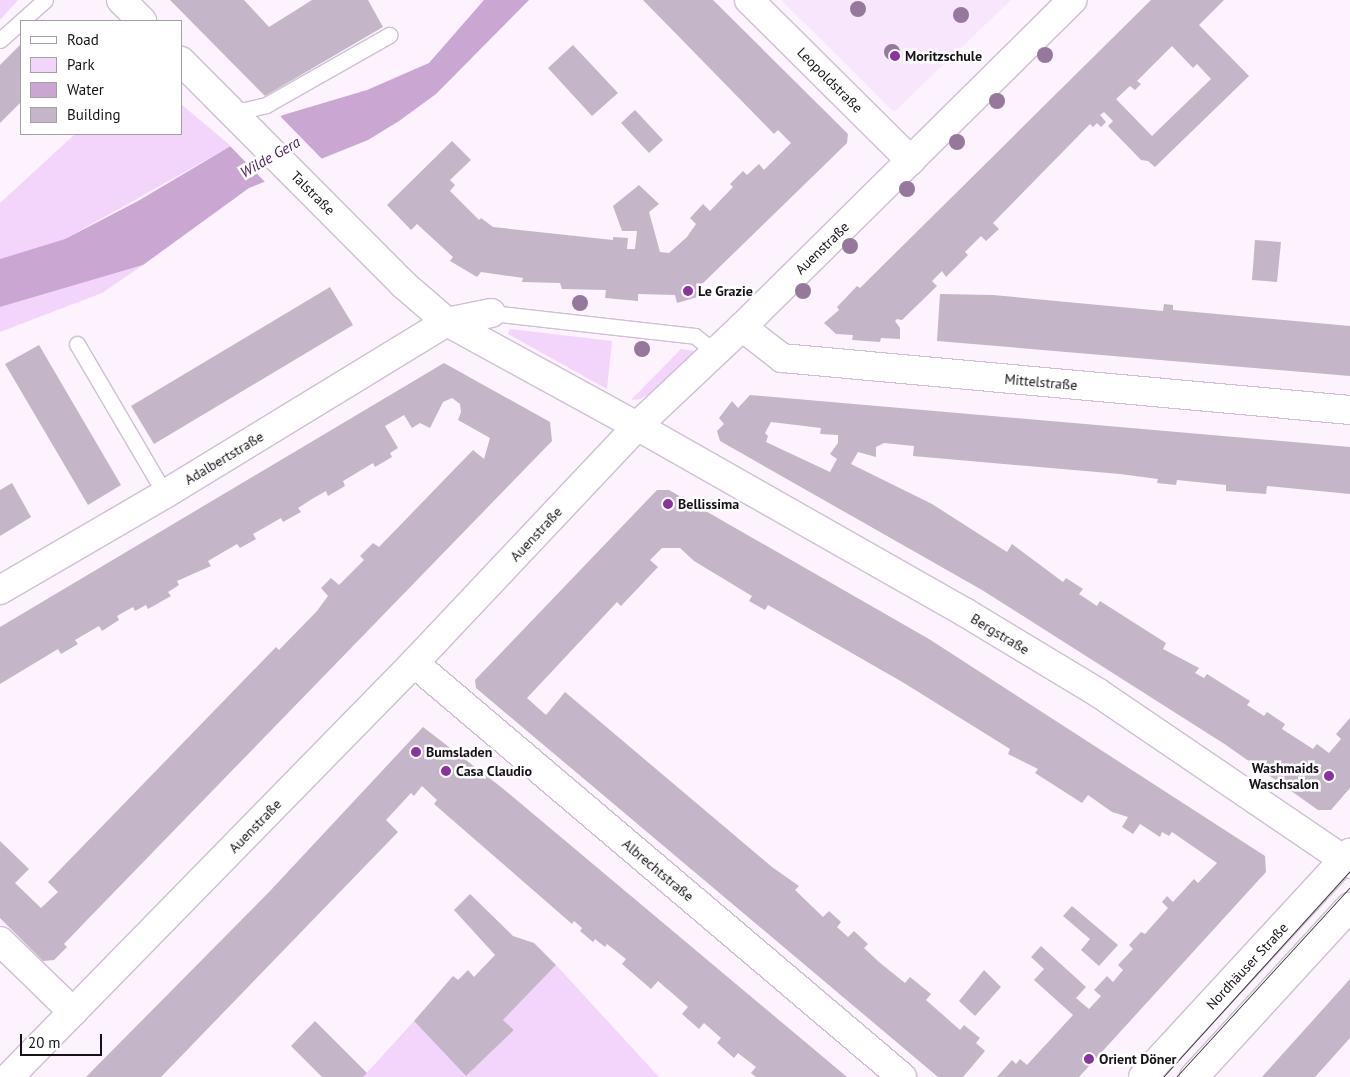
<!DOCTYPE html>
<meta charset="utf-8">
<style>
body{margin:0}
#map{position:relative;width:1350px;height:1077px;overflow:hidden;background:#fcf3ff;font-family:"PT Sans",sans-serif}
div>[style]{position:absolute}
.built>*{inset:0;background:#f8e7fc}
.green>*{inset:0;background:#f3d4fb}
.water>*{inset:0;background:#caa6d3}
.pier>*{inset:0;background:#fcf3ff}
.building>*{inset:0;background:#c4b5c8}
.roads{filter:drop-shadow(1px 0 #cec0d2) drop-shadow(-1px 0 #cec0d2) drop-shadow(0 1px #cec0d2) drop-shadow(0 -1px #cec0d2)}
.lane>*{height:15px;margin:-7.5px;padding:0 7.5px;transform-origin:7.5px;border-radius:7.5px;background:#fff}
.street>*{height:28px;margin:-14px;padding:0 14px;transform-origin:14px;border-radius:14px;background:#fff}
.secondary>*{height:28px;margin:-14px;padding:0 14px;transform-origin:14px;border-radius:14px;background:#fff}
.tram>*{height:1px;margin:-0.5px;padding:0 0.5px;transform-origin:0.5px;border-radius:0.5px;background:#3b353d}
.trees>*{width:16px;height:16px;margin:-8px;border-radius:50%;background:#95789c}
.dots>*{width:14px;height:14px;translate:-50% -50%;box-sizing:border-box;border:2px solid #fff;border-radius:50%}
span{translate:-50% -50%;white-space:nowrap;text-align:center;line-height:1.15;-webkit-text-stroke:5px #fff;paint-order:stroke}
.poi-label{font-size:14px;color:#171219;font-weight:700}
.left{translate:0 -50%;text-align:left}
.right{translate:-100% -50%;text-align:right}
.street-label{font-size:14px;color:#171219}
.water-label{font-size:15px;color:#4d2259;font-style:italic}
.legend{position:absolute;left:20px;top:20px;width:162px;height:115px;box-sizing:border-box;background:#fff;border:1px solid #a2a0a3;margin:0;padding:6px 9px;list-style:none;font-size:15px;color:#171219}
.legend li{display:flex;align-items:center;gap:10px;height:25px}
.legend b{width:25px;border:1px solid #a2a0a3}
.scale{position:absolute;left:20px;top:1034px;width:82px;height:22px;box-sizing:border-box;border:2px solid #171219;border-top:0;padding-left:6px;font-size:15px;line-height:18px;white-space:nowrap;color:#171219;-webkit-text-stroke:4px #fff;paint-order:stroke}
</style>
<div id="map">
<div class="built">
<div style="clip-path:polygon(781px 0,1011px 0,894px 112px)"></div>
</div>
<div class="green">
<div style="clip-path:polygon(0 0,18px 0,0 20px)"></div>
<div style="clip-path:polygon(181px 104px,231px 146px,65px 239px,0 259px,0 203px,75px 134px,181px 134px)"></div>
<div style="clip-path:polygon(143px 265px,102px 293px,0 332px,0 307px)"></div>
<div style="clip-path:polygon(510px 329px,612px 341px,607px 389px,508px 334px)"></div>
<div style="clip-path:polygon(681px 349px,696px 351px,656px 391px,640px 399px,631px 400px)"></div>
<div style="clip-path:polygon(556px 965px,659px 1077px,363px 1077px,414px 1021px,466px 1076px,514px 1030px,503px 1020px)"></div>
</div>
<div class="water">
<div style="clip-path:polygon(484px 0,529px 0,436px 94px,399px 121px,368px 140px,249px 188px,143px 265px,0 307px,0 259px,65px 239px,138px 201px,283px 115px,367px 90px,429px 63px)"></div>
</div>
<div class="pier">
<div style="clip-path:polygon(279px 115px,323px 160px,266px 183px,229px 145px)"></div>
</div>
<div class="building">
<div style="clip-path:polygon(170px 0,244px 0,269px 27px,312px 0,368px 0,383px 27px,265px 96px)"></div>
<div style="clip-path:polygon(643px 0,713px 0,848px 134px,847px 143px,698px 288px,701px 296px,677px 303px,675px 295px,638px 294px,638px 301px,605px 298px,606px 290px,562px 289px,560px 283px,522px 282px,523px 278px,481px 272px,477px 277px,450px 261px,453px 257px,417px 224px,411px 230px,387px 205px,452px 141px,471px 160px,450px 180px,455px 185px,450px 191px,479px 220px,481px 218px,493px 227px,613px 240px,613px 237px,628px 238px,627px 249px,635px 249px,637px 231px,622px 231px,613px 206px,639px 185px,659px 204px,649px 212px,660px 252px,669px 253px,687px 237px,696px 224px,690px 218px,703px 204px,710px 211px,733px 187px,730px 184px,743px 171px,747px 175px,759px 164px,764px 170px,791px 143px,778px 130px,774px 134px)"></div>
<div style="clip-path:polygon(evenodd,1151px 0,1224px 0,1199px 25px,1249px 76px,1155px 167px,1148px 161px,1141px 160px,1108px 126px,1113px 121px,1104px 112px,1100px 115px,1106px 122px,1101px 127px,1097px 123px,1093px 127px,1090px 124px,993px 223px,999px 229px,986px 241px,981px 236px,965px 252px,968px 255px,946px 277px,942px 271px,932px 281px,937px 286px,902px 320px,897px 319px,895px 321px,900px 328px,900px 339px,881px 338px,880px 342px,852px 340px,853px 335px,836px 334px,824px 323px,839px 310px,837px 307px,857px 286px,860px 288px,1151px 0,1172px 46px,1193px 68px,1197px 64px,1211px 79px,1152px 136px,1116px 99px,1130px 86px,1135px 90px,1141px 84px,1137px 81px,1172px 46px)"></div>
<div style="clip-path:polygon(21px 44px,21px 102px,0 123px,0 65px)"></div>
<div style="clip-path:polygon(573px 45px,618px 93px,592px 116px,548px 68px)"></div>
<div style="clip-path:polygon(635px 110px,663px 140px,649px 153px,621px 123px)"></div>
<div style="clip-path:polygon(1255px 240px,1281px 242px,1277px 282px,1252px 280px)"></div>
<div style="clip-path:polygon(330px 287px,353px 325px,154px 444px,131px 406px)"></div>
<div style="clip-path:polygon(940px 294px,993px 295px,1163px 311px,1164px 304px,1173px 305px,1173px 310px,1350px 326px,1350px 376px,937px 341px)"></div>
<div style="clip-path:polygon(39px 345px,121px 485px,88px 505px,5px 364px)"></div>
<div style="clip-path:polygon(444px 363px,550px 422px,552px 441px,87px 920px,64px 944px,67px 947px,54px 960px,43px 961px,0 918px,0 841px,29px 869px,15px 883px,41px 908px,58px 892px,48px 882px,276px 647px,279px 650px,317px 611px,328px 596px,321px 588px,331px 578px,339px 585px,364px 560px,360px 556px,373px 543px,379px 547px,473px 450px,484px 459px,490px 438px,458px 420px,461px 412px,460px 404px,452px 398px,443px 402px,430px 428px,420px 423px,412px 428px,404px 415px,385px 426px,398px 448px,390px 453px,392px 457px,375px 467px,373px 463px,343px 481px,345px 486px,328px 496px,326px 491px,312px 499px,298px 508px,301px 512px,283px 522px,281px 518px,253px 534px,256px 539px,240px 548px,237px 544px,208px 561px,211px 566px,177px 581px,179px 585px,168px 592px,171px 596px,148px 609px,146px 605px,135px 611px,133px 607px,117px 616px,119px 620px,102px 631px,99px 626px,75px 640px,78px 644px,61px 654px,58px 649px,0 684px,0 627px)"></div>
<div style="clip-path:polygon(evenodd,750px 395px,1350px 447px,1350px 494px,1267px 486px,1266px 494px,1226px 491px,1226px 485px,1177px 480px,1176px 485px,1157px 483px,1158px 479px,1120px 474px,913px 456px,914px 446px,884px 443px,876px 447px,876px 457px,858px 452px,851px 464px,932px 504px,1007px 552px,1012px 544px,1063px 582px,1066px 578px,1083px 589px,1079px 594px,1097px 606px,1100px 601px,1166px 643px,1163px 649px,1199px 668px,1195px 673px,1204px 678px,1207px 674px,1250px 701px,1247px 705px,1264px 716px,1267px 712px,1285px 724px,1282px 729px,1313px 749px,1317px 744px,1329px 753px,1341px 739px,1336px 734px,1350px 718px,1350px 788px,1331px 810px,1318px 810px,1226px 745px,982px 590px,720px 441px,717px 431px,724px 424px,719px 418px,732px 401px,738px 408px,750px 395px,771px 422px,821px 428px,820px 434px,838px 435px,838px 443px,830px 454px,837px 459px,830px 472px,766px 442px,768px 436px,765px 433px,771px 422px)"></div>
<div style="clip-path:polygon(12px 483px,31px 517px,0 536px,0 490px)"></div>
<div style="clip-path:polygon(657px 490px,669px 490px,929px 639px,1265px 856px,1266px 872px,1079px 1077px,997px 1077px,1012px 1060px,1016px 1064px,1020px 1059px,1027px 1065px,1073px 1015px,1034px 980px,1044px 969px,1031px 957px,1041px 946px,1086px 987px,1076px 998px,1089px 1009px,1101px 996px,1094px 990px,1107px 976px,1113px 982px,1123px 970px,1118px 965px,1133px 949px,1129px 945px,1141px 932px,1145px 934px,1168px 908px,1162px 902px,1167px 896px,1173px 902px,1194px 879px,1198px 883px,1217px 863px,1172px 832px,1169px 836px,1162px 832px,1160px 837px,1140px 824px,1133px 834px,1122px 827px,1128px 817px,1112px 812px,1088px 795px,1082px 803px,1035px 773px,1038px 769px,1008px 754px,1010px 749px,904px 683px,768px 605px,765px 610px,749px 601px,752px 596px,694px 561px,680px 548px,662px 548px,650px 560px,658px 567px,621px 606px,617px 602px,527px 698px,546px 715px,565px 692px,772px 867px,799px 886px,795px 890px,823px 917px,829px 911px,841px 922px,837px 927px,848px 937px,854px 931px,868px 944px,864px 948px,879px 962px,905px 983px,910px 977px,931px 994px,926px 1000px,960px 1030px,964px 1025px,980px 1038px,976px 1043px,985px 1051px,963px 1077px,938px 1077px,476px 688px,475px 680px)"></div>
<div style="clip-path:polygon(423px 727px,501px 787px,847px 1077px,756px 1077px,751px 1073px,756px 1067px,738px 1053px,734px 1058px,717px 1043px,721px 1038px,704px 1023px,699px 1029px,682px 1014px,688px 1007px,672px 993px,658px 981px,651px 989px,622px 964px,626px 959px,607px 944px,605px 947px,595px 939px,593px 942px,580px 931px,582px 928px,574px 921px,572px 924px,434px 804px,437px 800px,422px 786px,414px 796px,411px 793px,386px 820px,398px 832px,161px 1077px,86px 1077px,270px 891px)"></div>
<div style="clip-path:polygon(470px 894px,513px 936px,534px 943px,556px 965px,503px 1020px,514px 1030px,466px 1076px,414px 1021px,453px 976px,458px 980px,468px 970px,474px 977px,495px 955px,454px 910px)"></div>
<div style="clip-path:polygon(1072px 906px,1118px 945px,1099px 966px,1081px 950px,1090px 939px,1063px 916px)"></div>
<div style="clip-path:polygon(984px 970px,1001px 987px,975px 1016px,959px 1001px)"></div>
<div style="clip-path:polygon(1350px 979px,1350px 1038px,1315px 1077px,1262px 1077px)"></div>
<div style="clip-path:polygon(315px 1021px,367px 1073px,363px 1077px,322px 1077px,291px 1046px)"></div>
</div>
<div class="roads">
<div class="lane">
<div style="left:0;top:40px;width:60px;rotate:-41.6deg"></div>
<div style="left:232px;top:113px;width:35px;rotate:-13deg"></div>
<div style="left:266px;top:105px;width:142px;rotate:-29.6deg"></div>
<div style="left:491px;top:313px;width:205px;rotate:6.4deg"></div>
<div style="left:695px;top:336px;width:26px;rotate:39deg"></div>
<div style="left:77px;top:344px;width:174px;rotate:59.6deg"></div>
</div>
<div class="street">
<div style="left:749px;top:0;width:228px;rotate:44.8deg"></div>
<div style="left:742px;top:327px;width:51px;rotate:37.8deg"></div>
<div style="left:782px;top:358px;width:570px;rotate:5.23deg"></div>
<div style="left:0;top:590px;width:191px;rotate:-30.2deg"></div>
<div style="left:165px;top:494px;width:330px;rotate:-31.4deg"></div>
<div style="left:447px;top:322px;width:45px;rotate:-11.6deg"></div>
<div style="left:414px;top:663px;width:640px;rotate:40.31deg"></div>
<div style="left:0;top:941px;width:102px;rotate:44.2deg"></div>
<div style="left:9px;top:1077px;width:579px;rotate:-45.63deg"></div>
<div style="left:414px;top:663px;width:325px;rotate:-46.7deg"></div>
<div style="left:637px;top:426px;width:144px;rotate:-43.3deg"></div>
<div style="left:742px;top:327px;width:465px;rotate:-44.7deg"></div>
</div>
<div class="secondary">
<div style="left:121px;top:0;width:30px;rotate:45deg"></div>
<div style="left:181px;top:61px;width:315px;rotate:45.1deg"></div>
<div style="left:403px;top:284px;width:58px;rotate:40.8deg"></div>
<div style="left:447px;top:322px;width:217px;rotate:28.7deg"></div>
<div style="left:637px;top:426px;width:378px;rotate:29.6deg"></div>
<div style="left:966px;top:613px;width:153px;rotate:31.1deg"></div>
<div style="left:1097px;top:692px;width:306px;rotate:34.2deg"></div>
<div style="left:1143px;top:1077px;width:305px;rotate:-47.3deg"></div>
<div style="left:1194px;top:1077px;width:231px;rotate:-47.5deg"></div>
</div>
</div>
<div class="tram">
<div style="left:1163px;top:1077px;width:278px;rotate:-47.8deg"></div>
<div style="left:1176px;top:1077px;width:258px;rotate:-47.5deg"></div>
</div>
<div class="trees">
<div style="left:858px;top:9px"></div>
<div style="left:961px;top:15px"></div>
<div style="left:892px;top:52px"></div>
<div style="left:1045px;top:55px"></div>
<div style="left:997px;top:101px"></div>
<div style="left:957px;top:142px"></div>
<div style="left:907px;top:189px"></div>
<div style="left:850px;top:246px"></div>
<div style="left:803px;top:291px"></div>
<div style="left:580px;top:303px"></div>
<div style="left:642px;top:349px"></div>
</div>
<div class="dots">
<div style="left:895px;top:56px;background:#8a339f"></div>
<div style="left:688px;top:291px;background:#8a339f"></div>
<div style="left:668px;top:504px;background:#8a339f"></div>
<div style="left:416px;top:752px;background:#8a339f"></div>
<div style="left:446px;top:771px;background:#8a339f"></div>
<div style="left:1329px;top:776px;background:#8a339f"></div>
<div style="left:1089px;top:1059px;background:#8a339f"></div>
</div>
<div class="poi-label">
<span class="left" style="left:905px;top:56px">Moritzschule</span>
<span class="left" style="left:698px;top:291px">Le Grazie</span>
<span class="left" style="left:678px;top:504px">Bellissima</span>
<span class="left" style="left:426px;top:752px">Bumsladen</span>
<span class="right" style="left:1319px;top:776px">Washmaids<br>Waschsalon</span>
<span class="left" style="left:456px;top:771px">Casa Claudio</span>
<span class="left" style="left:1099px;top:1059px">Orient Döner</span>
</div>
<div class="street-label">
<span style="left:830px;top:80px;rotate:45deg">Leopoldstraße</span>
<span style="left:313px;top:193px;rotate:45deg">Talstraße</span>
<span style="left:822px;top:248px;rotate:-44deg">Auenstraße</span>
<span style="left:1041px;top:382px;rotate:5deg">Mittelstraße</span>
<span style="left:224px;top:458px;rotate:-31deg">Adalbertstraße</span>
<span style="left:536px;top:534px;rotate:-47deg">Auenstraße</span>
<span style="left:1000px;top:634px;rotate:31deg">Bergstraße</span>
<span style="left:255px;top:826px;rotate:-46deg">Auenstraße</span>
<span style="left:658px;top:870px;rotate:40deg">Albrechtstraße</span>
<span style="left:1247px;top:966px;rotate:-47deg">Nordhäuser Straße</span>
</div>
<div class="water-label">
<span style="left:270px;top:157px;rotate:-30deg">Wilde Gera</span>
</div>
<ul class="legend">
<li><b style="height:6px;background:#fff"></b>Road</li>
<li><b style="height:14px;background:#f3d4fb"></b>Park</li>
<li><b style="height:14px;background:#caa6d3"></b>Water</li>
<li><b style="height:14px;background:#c4b5c8"></b>Building</li>
</ul>
<div class="scale">20 m</div>
</div>
